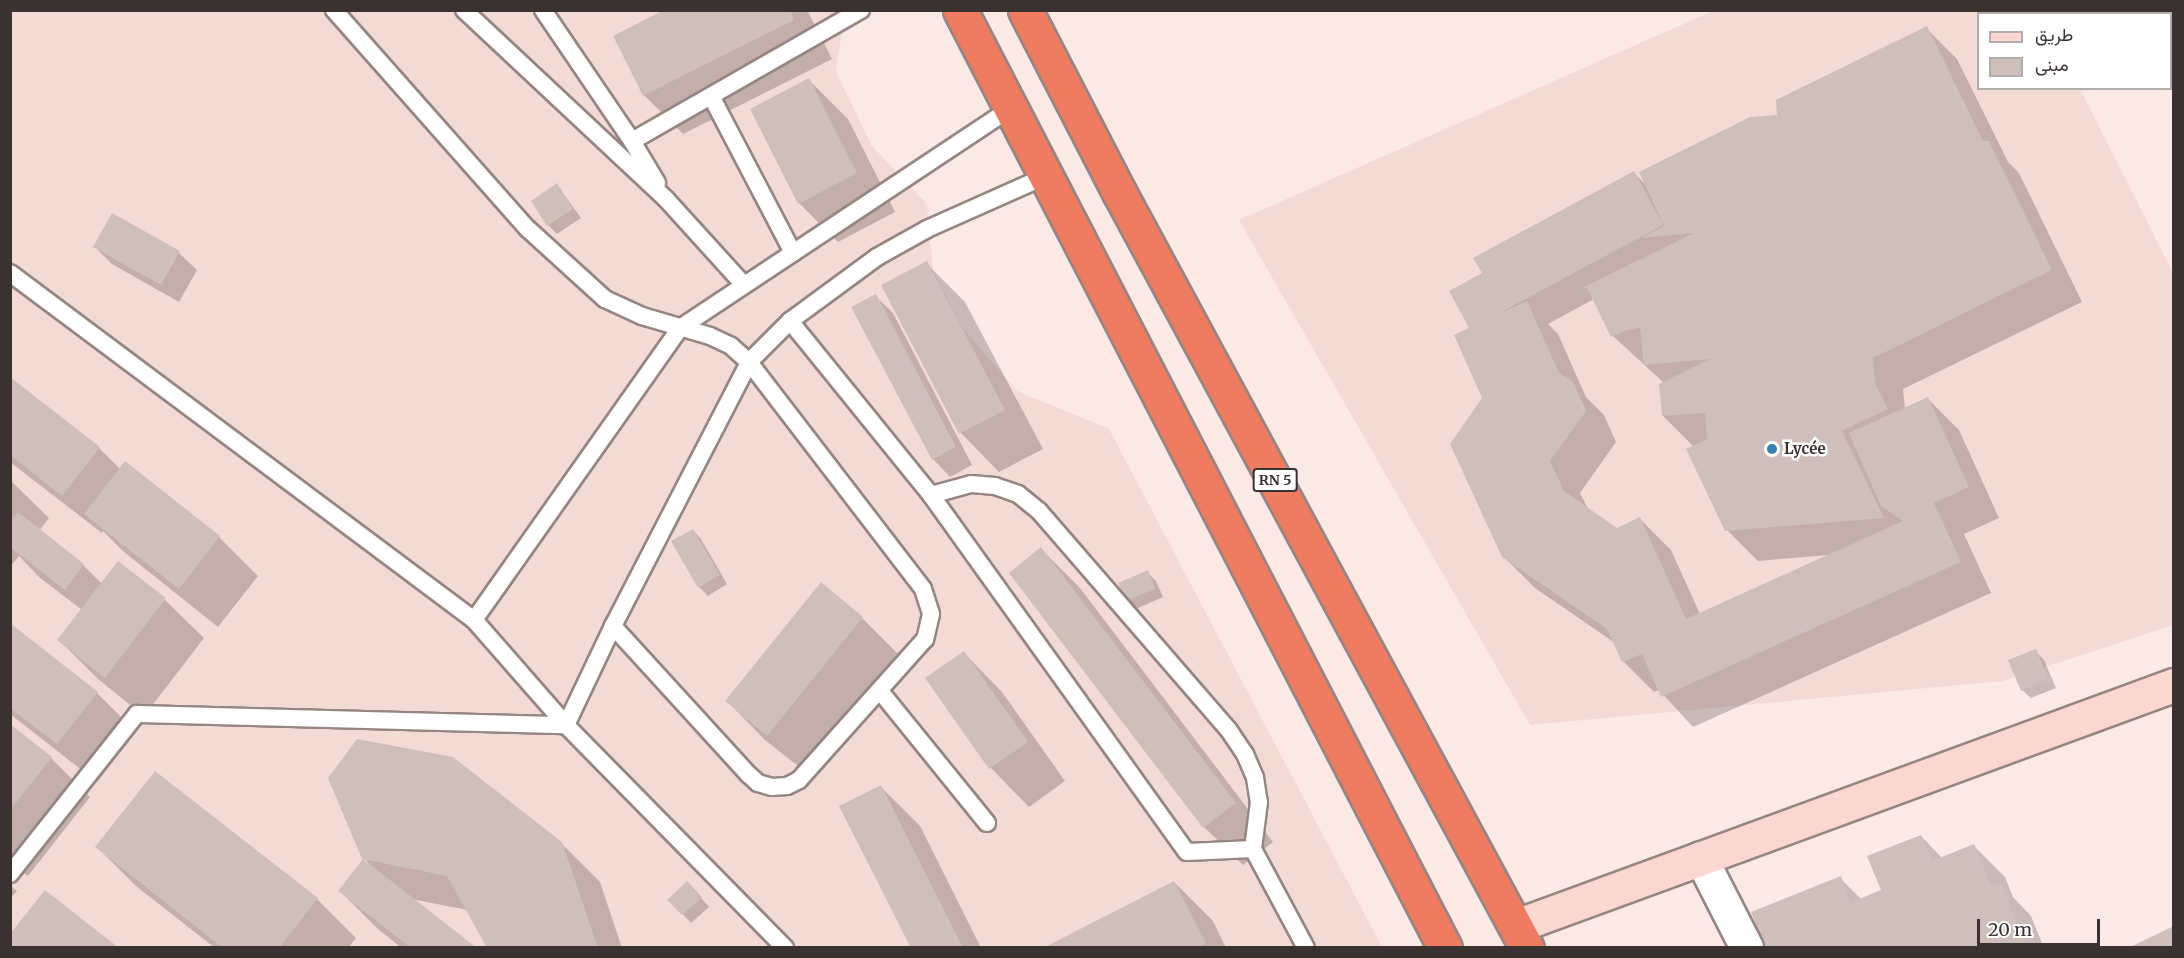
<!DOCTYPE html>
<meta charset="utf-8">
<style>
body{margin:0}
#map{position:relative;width:2184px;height:958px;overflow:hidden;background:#fae9e5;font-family:Merriweather,Vazirmatn,serif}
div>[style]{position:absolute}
.built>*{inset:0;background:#f4dad4}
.shadow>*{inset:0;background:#0003}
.building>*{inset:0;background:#cfbfbb}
.roads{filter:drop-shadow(2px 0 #958682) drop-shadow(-2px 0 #958682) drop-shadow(0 2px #958682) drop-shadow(0 -2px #958682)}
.lane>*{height:16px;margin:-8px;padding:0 8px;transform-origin:8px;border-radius:8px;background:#fff}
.street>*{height:32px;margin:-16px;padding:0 16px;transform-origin:16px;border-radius:16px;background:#fff}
.secondary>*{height:33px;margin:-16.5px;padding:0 16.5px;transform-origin:16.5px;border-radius:16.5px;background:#fad7d0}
.highway>*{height:33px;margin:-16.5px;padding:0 16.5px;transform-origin:16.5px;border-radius:16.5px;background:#ef7b61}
.dots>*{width:16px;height:16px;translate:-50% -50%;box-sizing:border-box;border:3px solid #fff;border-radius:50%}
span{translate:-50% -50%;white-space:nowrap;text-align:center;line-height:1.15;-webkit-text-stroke:5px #fff;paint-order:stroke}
.shield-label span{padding:2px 4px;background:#fff;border:2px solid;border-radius:4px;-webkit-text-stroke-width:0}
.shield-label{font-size:14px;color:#393231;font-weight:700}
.poi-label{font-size:15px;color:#393231;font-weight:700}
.left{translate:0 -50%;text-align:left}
.frame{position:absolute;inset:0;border:12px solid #393231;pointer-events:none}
.legend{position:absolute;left:1977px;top:12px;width:195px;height:78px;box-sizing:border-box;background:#fff;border:2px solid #b0adad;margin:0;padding:8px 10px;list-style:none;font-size:18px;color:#393231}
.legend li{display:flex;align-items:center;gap:12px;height:30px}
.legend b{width:30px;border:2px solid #b0adad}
.scale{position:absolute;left:1977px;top:919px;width:123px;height:27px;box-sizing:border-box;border:3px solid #393231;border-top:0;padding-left:8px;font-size:18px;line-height:21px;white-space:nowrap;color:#393231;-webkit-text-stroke:4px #fff;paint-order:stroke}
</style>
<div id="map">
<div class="built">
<div style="clip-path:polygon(10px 11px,845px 11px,836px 72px,872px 146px,927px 204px,933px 270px,962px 327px,1017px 391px,1109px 429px,1382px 947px,11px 947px)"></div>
<div style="clip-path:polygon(1713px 11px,2040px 11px,2041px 13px,1978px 14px,1978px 88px,2080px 89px,2173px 273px,2173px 625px,2002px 681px,1530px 725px,1239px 220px)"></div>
</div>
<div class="shadow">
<div style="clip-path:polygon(667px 10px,807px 10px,832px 59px,683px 134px,644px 95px)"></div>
<div style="clip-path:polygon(evenodd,1926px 28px,1957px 59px,2008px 162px,2019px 173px,2082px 302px,1903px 389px,1905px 409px,1928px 399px,1959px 430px,1999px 518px,1964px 534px,1991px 593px,1693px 727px,1659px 690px,1654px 692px,1623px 661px,1615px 643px,1535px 588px,1503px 556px,1484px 398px,1471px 329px,1484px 274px,1634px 173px,1646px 185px,1779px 116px,1926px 28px,1594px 299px,1613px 336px,1664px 383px,1663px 416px,1694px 447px,1727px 530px,1758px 561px,1828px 555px,1700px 614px,1671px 550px,1640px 519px,1617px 529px,1588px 509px,1580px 493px,1616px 442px,1604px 415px,1586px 397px,1558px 334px,1548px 324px,1594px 299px)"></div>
<div style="clip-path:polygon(809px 80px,848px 119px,895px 212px,838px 242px,799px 203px)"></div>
<div style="clip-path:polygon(557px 185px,581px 218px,557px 234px,548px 225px)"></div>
<div style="clip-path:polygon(112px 215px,179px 253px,197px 270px,179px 302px,112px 264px,95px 247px)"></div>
<div style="clip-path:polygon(926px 263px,965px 302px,1043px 449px,999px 472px,961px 433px)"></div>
<div style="clip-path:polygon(875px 296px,893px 313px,972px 465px,950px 477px,933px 459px)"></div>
<div style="clip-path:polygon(10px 379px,99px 448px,120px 469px,219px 537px,258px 576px,218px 627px,124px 552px,103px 531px,102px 533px,10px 462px)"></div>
<div style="clip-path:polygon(10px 480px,49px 518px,39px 531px,83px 565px,102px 584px,118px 563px,165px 600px,204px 638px,144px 716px,98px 679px,59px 640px,82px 610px,39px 577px,19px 556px,10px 567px)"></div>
<div style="clip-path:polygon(693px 530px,701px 539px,727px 584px,708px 596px,699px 587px)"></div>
<div style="clip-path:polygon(1041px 549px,1080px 588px,1273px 842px,1243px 865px,1204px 827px)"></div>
<div style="clip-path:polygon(1147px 572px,1156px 581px,1163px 597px,1136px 609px,1127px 600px)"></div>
<div style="clip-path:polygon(862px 618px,901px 657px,807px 773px,765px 740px,727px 701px)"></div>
<div style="clip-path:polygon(10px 625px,97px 693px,136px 732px,97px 782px,10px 714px)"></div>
<div style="clip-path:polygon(2035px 651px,2044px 660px,2056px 688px,2031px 698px,2022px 690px)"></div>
<div style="clip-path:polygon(964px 653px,1002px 692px,1065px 781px,1029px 807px,991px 768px,927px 679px)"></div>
<div style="clip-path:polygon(10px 726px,51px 758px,90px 797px,28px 876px,10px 862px)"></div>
<div style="clip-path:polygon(881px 787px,920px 826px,981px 948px,913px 948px)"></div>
<div style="clip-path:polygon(1921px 836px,1942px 858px,1974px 846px,2005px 877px,2013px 897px,2031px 916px,2044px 948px,1767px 948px,1840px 878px,1862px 900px,1883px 891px)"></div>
<div style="clip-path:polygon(561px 843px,600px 882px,622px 948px,488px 948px,468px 910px,411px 899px,475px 948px,402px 948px,379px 930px,340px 891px,370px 865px,364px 858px)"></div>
<div style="clip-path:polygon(97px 847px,317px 899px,356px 938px,348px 948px,215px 948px,136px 886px)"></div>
<div style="clip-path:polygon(1174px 882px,1213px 921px,1226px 948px,1046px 948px)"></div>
<div style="clip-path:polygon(10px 885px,17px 891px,10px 899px)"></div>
<div style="clip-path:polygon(696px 892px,709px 907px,691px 923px,669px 900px)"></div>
</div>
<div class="building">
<div style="clip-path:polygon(664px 10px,790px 10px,794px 20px,643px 96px,613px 36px)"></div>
<div style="clip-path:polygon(1927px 26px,1983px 141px,1989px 141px,2052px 270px,1873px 358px,1875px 383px,1888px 409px,1842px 431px,1884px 518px,1725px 531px,1686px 449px,1707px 439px,1705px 413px,1662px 416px,1659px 384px,1710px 359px,1644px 365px,1640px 328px,1626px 330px,1611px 337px,1587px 288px,1580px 289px,1694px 233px,1641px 238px,1664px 226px,1639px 172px,1750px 117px,1777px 115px,1776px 100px)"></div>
<div style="clip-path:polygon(809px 78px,857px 173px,798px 204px,750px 109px)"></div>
<div style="clip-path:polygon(1634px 171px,1663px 225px,1496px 315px,1527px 301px,1559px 373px,1573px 382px,1586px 411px,1550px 461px,1564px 491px,1617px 528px,1640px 517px,1686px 619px,1903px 521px,1881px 506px,1849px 433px,1928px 397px,1969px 487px,1934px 503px,1961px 562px,1661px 697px,1642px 654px,1622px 662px,1607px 629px,1502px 557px,1450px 444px,1482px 398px,1454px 335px,1469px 328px,1449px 291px,1482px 273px,1473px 258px)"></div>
<div style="clip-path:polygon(557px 183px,573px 209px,547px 226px,531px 201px)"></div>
<div style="clip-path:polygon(112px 213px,180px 251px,161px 285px,93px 247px)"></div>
<div style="clip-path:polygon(927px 261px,1005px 410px,959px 434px,881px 285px)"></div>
<div style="clip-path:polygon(876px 294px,956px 447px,932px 460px,851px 307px)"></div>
<div style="clip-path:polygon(10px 377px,100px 447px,62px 496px,10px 455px)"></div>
<div style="clip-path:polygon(125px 461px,220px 536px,179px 589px,84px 514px)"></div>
<div style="clip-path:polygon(18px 512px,84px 564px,65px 590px,10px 547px,10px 522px)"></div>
<div style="clip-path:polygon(693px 529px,720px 575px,698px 588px,671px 541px)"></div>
<div style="clip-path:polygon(1041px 547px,1236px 803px,1203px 828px,1009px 573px)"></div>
<div style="clip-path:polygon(118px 561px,166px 598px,105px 678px,57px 640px)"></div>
<div style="clip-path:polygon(1148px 570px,1155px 589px,1126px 601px,1118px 583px)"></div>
<div style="clip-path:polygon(821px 582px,863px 617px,767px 736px,725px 701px)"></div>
<div style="clip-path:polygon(10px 623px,98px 692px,57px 744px,10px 708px)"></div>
<div style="clip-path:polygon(2036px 649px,2048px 679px,2021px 691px,2008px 660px)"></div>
<div style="clip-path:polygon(964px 651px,1028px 742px,989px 769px,925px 678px)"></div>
<div style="clip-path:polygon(10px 724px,52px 757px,10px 810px)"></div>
<div style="clip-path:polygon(357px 739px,453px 757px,562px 842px,598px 948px,487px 948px,447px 876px,362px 859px,328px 778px)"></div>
<div style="clip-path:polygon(155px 771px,318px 898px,279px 948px,223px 948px,95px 847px)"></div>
<div style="clip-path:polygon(881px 785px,963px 948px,911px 948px,839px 806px)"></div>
<div style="clip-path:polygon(1921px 835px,1932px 861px,1974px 844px,1991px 886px,2001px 883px,2026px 947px,1765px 948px,1751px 912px,1841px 876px,1850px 903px,1881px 890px,1867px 856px)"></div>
<div style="clip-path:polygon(363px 859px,477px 948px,411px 948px,338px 891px)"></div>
<div style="clip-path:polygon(687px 881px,702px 897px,682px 915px,667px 900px)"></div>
<div style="clip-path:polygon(1174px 881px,1206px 943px,1197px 948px,1043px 948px)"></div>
<div style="clip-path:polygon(45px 890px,119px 948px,10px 948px,10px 934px)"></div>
<div style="clip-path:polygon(2174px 926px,2174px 948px,2128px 948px)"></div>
</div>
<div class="roads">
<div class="lane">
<div style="left:334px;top:10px;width:293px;rotate:48.5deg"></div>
<div style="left:528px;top:229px;width:104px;rotate:42.3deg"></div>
<div style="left:605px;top:299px;width:41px;rotate:24.7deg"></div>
<div style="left:642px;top:316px;width:71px;rotate:16.4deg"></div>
<div style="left:710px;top:336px;width:23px;rotate:25deg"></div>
<div style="left:731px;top:346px;width:24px;rotate:42deg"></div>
<div style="left:749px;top:362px;width:286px;rotate:52.5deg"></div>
<div style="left:923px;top:589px;width:26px;rotate:72deg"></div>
<div style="left:931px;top:614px;width:26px;rotate:103deg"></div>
<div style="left:925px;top:639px;width:189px;rotate:131.8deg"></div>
<div style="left:799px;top:780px;width:13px;rotate:153deg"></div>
<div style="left:787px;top:786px;width:15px;rotate:176deg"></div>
<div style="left:772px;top:787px;width:15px;rotate:-164deg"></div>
<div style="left:758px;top:783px;width:13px;rotate:-138deg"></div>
<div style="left:748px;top:774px;width:200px;rotate:-132.4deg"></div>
<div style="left:464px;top:10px;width:277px;rotate:43.1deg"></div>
<div style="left:666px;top:199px;width:115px;rotate:47.8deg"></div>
<div style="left:543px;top:10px;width:158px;rotate:55.8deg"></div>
<div style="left:632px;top:141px;width:49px;rotate:59.2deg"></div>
<div style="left:711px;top:96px;width:177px;rotate:62.4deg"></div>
<div style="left:632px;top:141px;width:264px;rotate:-29.8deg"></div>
<div style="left:10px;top:273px;width:579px;rotate:36.79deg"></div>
<div style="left:474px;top:620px;width:357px;rotate:-54.8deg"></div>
<div style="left:680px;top:328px;width:397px;rotate:-33.6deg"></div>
<div style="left:790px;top:321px;width:224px;rotate:51deg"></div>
<div style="left:931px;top:495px;width:439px;rotate:54.4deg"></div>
<div style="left:1187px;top:852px;width:66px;rotate:-2.6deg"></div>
<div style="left:1253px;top:849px;width:112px;rotate:61.8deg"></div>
<div style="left:931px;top:495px;width:41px;rotate:-15.4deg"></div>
<div style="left:971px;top:484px;width:24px;rotate:5deg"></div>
<div style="left:995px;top:486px;width:24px;rotate:19deg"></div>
<div style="left:1018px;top:494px;width:27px;rotate:39deg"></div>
<div style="left:1039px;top:511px;width:289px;rotate:49.1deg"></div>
<div style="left:1228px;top:729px;width:30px;rotate:56deg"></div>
<div style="left:1245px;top:754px;width:26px;rotate:67deg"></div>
<div style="left:1255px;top:778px;width:24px;rotate:81deg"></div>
<div style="left:1259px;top:802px;width:47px;rotate:97.3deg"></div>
<div style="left:880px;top:691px;width:170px;rotate:51deg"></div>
<div style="left:10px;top:874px;width:204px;rotate:-51.6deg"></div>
<div style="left:137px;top:714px;width:429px;rotate:1.5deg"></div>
<div style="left:566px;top:725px;width:140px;rotate:-131.2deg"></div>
<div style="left:785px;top:948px;width:313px;rotate:-134.5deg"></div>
<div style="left:566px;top:725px;width:110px;rotate:-64.6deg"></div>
<div style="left:613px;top:626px;width:297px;rotate:-62.7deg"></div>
<div style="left:749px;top:362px;width:58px;rotate:-45deg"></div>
<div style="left:790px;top:321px;width:108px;rotate:-36.3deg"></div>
<div style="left:877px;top:257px;width:57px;rotate:-29.2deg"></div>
<div style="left:927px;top:229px;width:130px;rotate:-24deg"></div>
</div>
<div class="street">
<div style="left:1701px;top:858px;width:101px;rotate:62.9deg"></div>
</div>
<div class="secondary">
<div style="left:1516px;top:926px;width:701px;rotate:-20.12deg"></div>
</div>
<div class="highway">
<div style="left:960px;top:10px;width:1056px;rotate:62.66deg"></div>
<div style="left:1025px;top:10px;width:205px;rotate:62.7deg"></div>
<div style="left:1119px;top:192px;width:859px;rotate:61.65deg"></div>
</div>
</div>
<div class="dots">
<div style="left:1772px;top:449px;background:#3583b5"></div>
</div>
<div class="shield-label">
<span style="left:1275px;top:480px">RN 5</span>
</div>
<div class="poi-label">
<span class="left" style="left:1784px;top:449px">Lycée</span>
</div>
<div class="frame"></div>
<ul class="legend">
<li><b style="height:8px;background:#fad7d0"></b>طريق</li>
<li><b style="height:16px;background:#cfbfbb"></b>مبنى</li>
</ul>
<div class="scale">20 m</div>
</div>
